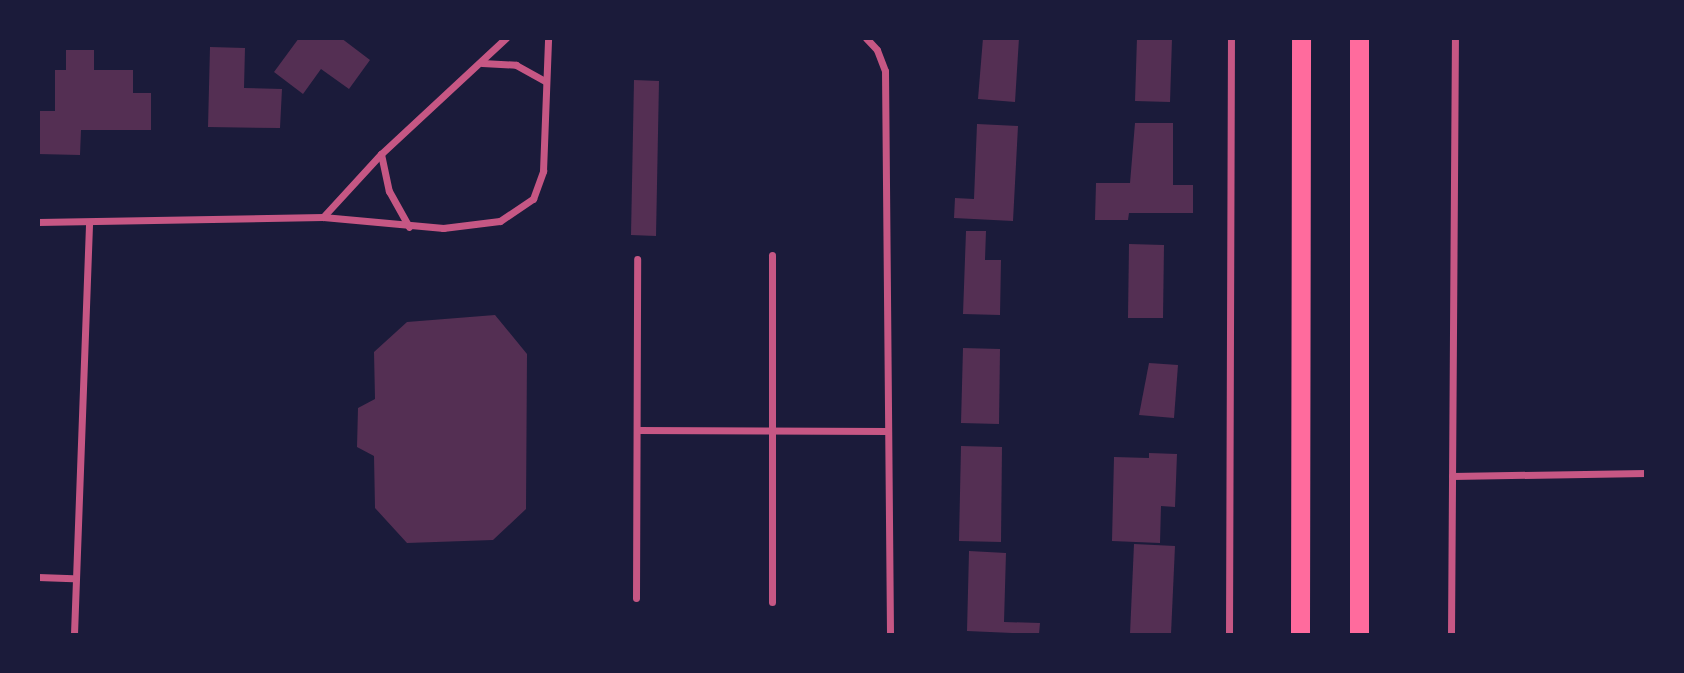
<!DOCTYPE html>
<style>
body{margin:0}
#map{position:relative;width:1684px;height:673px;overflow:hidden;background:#1b1b3a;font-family:Quicksand,sans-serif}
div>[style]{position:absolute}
.building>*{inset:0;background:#542f53}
.minor>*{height:7px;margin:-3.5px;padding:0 3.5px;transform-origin:3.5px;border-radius:3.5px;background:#c65784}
.trunk>*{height:19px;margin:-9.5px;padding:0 9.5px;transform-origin:9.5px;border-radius:9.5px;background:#ff6b9d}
span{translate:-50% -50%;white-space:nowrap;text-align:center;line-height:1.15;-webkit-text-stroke:5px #1b1b3a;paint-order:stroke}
.frame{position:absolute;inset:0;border:40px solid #1b1b3a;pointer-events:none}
</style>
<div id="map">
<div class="building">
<div style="clip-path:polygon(299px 38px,341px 38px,370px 60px,349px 89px,321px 69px,303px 94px,274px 72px)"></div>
<div style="clip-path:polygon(983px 38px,1019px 38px,1015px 102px,978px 99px)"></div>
<div style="clip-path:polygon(1137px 38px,1172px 38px,1170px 102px,1135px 101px)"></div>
<div style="clip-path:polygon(210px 47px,245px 48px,244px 88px,282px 89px,280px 128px,208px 127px)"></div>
<div style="clip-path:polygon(66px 50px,94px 50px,94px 70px,133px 70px,133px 93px,151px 93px,151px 130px,81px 130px,80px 155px,38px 154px,38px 111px,55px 111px,55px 70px,66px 70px)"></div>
<div style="clip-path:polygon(634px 80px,659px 81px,656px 236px,631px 235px)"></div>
<div style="clip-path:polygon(1135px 123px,1173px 123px,1173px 185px,1193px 185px,1193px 213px,1129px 213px,1128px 220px,1095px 220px,1096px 183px,1130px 183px)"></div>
<div style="clip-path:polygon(977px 124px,1018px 126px,1013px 221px,954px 218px,955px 198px,974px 199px)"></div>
<div style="clip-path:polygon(966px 231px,986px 231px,985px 260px,1001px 260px,1000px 315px,963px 314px)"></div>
<div style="clip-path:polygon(1129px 244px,1164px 245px,1163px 318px,1128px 318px)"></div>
<div style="clip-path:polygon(495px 315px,527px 354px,526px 509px,493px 540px,407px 543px,375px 508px,374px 456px,357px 447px,358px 408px,375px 399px,374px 352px,407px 322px)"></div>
<div style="clip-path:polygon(963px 348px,1000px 349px,999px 424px,961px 423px)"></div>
<div style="clip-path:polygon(1149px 363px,1178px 365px,1174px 418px,1139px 415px)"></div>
<div style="clip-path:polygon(961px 446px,1002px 447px,1001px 542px,959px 541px)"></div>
<div style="clip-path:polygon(1149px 453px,1177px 454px,1175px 507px,1161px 506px,1160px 543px,1112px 541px,1114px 457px,1149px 458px)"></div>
<div style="clip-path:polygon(1134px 544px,1175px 546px,1171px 634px,1130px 634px)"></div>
<div style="clip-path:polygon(969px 551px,1006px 553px,1004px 622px,1040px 623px,1039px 634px,967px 631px)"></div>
</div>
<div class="minor">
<div style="left:866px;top:38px;width:16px;rotate:47deg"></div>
<div style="left:877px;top:50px;width:22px;rotate:69deg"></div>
<div style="left:885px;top:71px;width:563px;rotate:89.49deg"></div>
<div style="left:482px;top:63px;width:34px;rotate:3deg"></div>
<div style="left:516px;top:65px;width:33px;rotate:29deg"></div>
<div style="left:381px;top:154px;width:38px;rotate:78deg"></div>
<div style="left:389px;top:191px;width:41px;rotate:60.9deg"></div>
<div style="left:323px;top:217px;width:86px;rotate:-47.4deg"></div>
<div style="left:381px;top:154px;width:171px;rotate:-42.9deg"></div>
<div style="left:38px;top:222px;width:285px;rotate:-1deg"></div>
<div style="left:323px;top:217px;width:121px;rotate:5.2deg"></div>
<div style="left:443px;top:228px;width:57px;rotate:-7deg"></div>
<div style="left:500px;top:221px;width:40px;rotate:-34deg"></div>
<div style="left:533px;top:199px;width:30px;rotate:-70deg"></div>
<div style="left:543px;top:171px;width:133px;rotate:-87.8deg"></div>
<div style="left:637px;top:430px;width:251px;rotate:0.2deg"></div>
<div style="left:1452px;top:476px;width:194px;rotate:-0.9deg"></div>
<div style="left:38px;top:577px;width:35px;rotate:2deg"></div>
<div style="left:636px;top:598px;width:339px;rotate:-89.8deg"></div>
<div style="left:772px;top:602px;width:347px;rotate:-90deg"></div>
<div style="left:74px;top:634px;width:412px;rotate:-87.9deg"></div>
<div style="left:1229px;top:634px;width:596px;rotate:-89.81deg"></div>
<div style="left:1451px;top:634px;width:596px;rotate:-89.62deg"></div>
</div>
<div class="trunk">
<div style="left:1300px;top:634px;width:596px;rotate:-89.9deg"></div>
<div style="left:1359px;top:634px;width:596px;rotate:-90deg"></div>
</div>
<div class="frame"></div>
</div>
